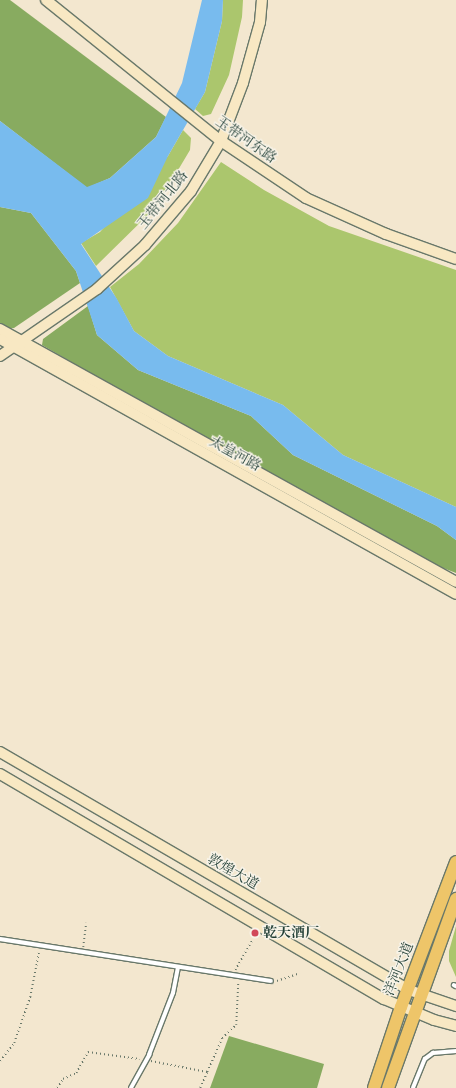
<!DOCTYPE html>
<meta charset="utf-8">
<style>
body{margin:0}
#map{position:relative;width:456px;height:1088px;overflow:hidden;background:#f3e7cf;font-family:Alegreya,"Noto Serif SC",serif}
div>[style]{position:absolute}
.green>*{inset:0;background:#abc66d}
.forest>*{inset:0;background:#88ab60}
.water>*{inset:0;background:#78bbee}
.path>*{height:1.5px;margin-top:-0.75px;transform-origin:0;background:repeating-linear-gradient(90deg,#69786a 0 1px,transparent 0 4px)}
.roads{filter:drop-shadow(1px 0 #69786a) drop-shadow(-1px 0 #69786a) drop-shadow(0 1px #69786a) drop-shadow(0 -1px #69786a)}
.lane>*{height:3.5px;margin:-1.75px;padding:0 1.75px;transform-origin:1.75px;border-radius:1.75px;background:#fff}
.secondary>*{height:10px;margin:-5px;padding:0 5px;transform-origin:5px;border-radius:5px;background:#f8e8c3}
.primary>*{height:12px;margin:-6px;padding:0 6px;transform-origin:6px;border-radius:6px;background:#eec569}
.dots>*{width:11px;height:11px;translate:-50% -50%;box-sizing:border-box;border:2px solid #f7f3e8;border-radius:50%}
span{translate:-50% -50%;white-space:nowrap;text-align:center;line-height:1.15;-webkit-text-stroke:3px #f7f3e8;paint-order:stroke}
.street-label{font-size:14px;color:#1f3d34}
.poi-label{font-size:14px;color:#1f3d34;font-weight:700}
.left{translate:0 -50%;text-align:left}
</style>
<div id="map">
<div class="green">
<div style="clip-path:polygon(223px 0,243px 0,242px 17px,229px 75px,211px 114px,203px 116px,195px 109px,205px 92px,222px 21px)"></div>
<div style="clip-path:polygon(183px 130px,191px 138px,190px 150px,156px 207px,96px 266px,81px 243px,100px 232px,168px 156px)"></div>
<div style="clip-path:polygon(221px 162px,264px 190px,329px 226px,456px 270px,456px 507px,343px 455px,283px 405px,168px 356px,134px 331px,110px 287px,139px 264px,178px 223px)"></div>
<div style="clip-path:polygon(456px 926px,456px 977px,449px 961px,449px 951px)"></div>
</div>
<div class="forest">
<div style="clip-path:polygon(0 0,10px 0,166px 117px,156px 137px,110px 178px,87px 188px,0 121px)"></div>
<div style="clip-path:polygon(0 207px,31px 213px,76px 271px,80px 283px,14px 328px,7px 329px,0 325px)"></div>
<div style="clip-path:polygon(88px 306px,97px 335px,138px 370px,251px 416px,293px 455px,437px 526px,456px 540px,456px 573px,438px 566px,180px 425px,42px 345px,43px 339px)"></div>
<div style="clip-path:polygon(229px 1036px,324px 1064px,317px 1088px,210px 1088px)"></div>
</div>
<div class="water">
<div style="clip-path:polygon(202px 0,223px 0,222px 21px,205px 92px,168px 156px,148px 198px,81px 244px,117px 299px,134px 331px,168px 356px,283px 405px,343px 455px,456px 507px,456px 540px,437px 526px,293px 455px,251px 416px,138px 370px,97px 335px,76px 271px,31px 213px,0 207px,0 121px,87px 187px,110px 178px,156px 137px,182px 83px)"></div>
</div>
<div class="path">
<div style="left:83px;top:947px;width:24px;rotate:-83deg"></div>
<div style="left:235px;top:970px;width:34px;rotate:-60deg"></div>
<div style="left:277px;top:981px;width:24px;rotate:-19deg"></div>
<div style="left:0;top:1061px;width:23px;rotate:-52deg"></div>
<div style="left:14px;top:1043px;width:49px;rotate:-70.8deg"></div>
<div style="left:30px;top:997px;width:47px;rotate:-78.9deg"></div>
<div style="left:151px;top:1061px;width:57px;rotate:11.1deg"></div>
<div style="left:207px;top:1072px;width:37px;rotate:-66deg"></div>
<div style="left:222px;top:1038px;width:19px;rotate:-43deg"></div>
<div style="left:236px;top:1025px;width:43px;rotate:-87.3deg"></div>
<div style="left:57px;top:1088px;width:11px;rotate:-56deg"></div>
<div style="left:63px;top:1079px;width:14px;rotate:-25deg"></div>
<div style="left:76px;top:1073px;width:24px;rotate:-60deg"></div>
<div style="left:88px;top:1052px;width:52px;rotate:7.7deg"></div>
<div style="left:200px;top:1088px;width:17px;rotate:-66deg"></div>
</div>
<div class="roads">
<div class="lane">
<div style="left:0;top:939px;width:274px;rotate:8.8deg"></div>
<div style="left:454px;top:985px;width:2px;rotate:27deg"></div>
<div style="left:131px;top:1088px;width:38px;rotate:-61deg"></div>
<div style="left:149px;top:1055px;width:66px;rotate:-68.8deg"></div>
<div style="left:173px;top:993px;width:26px;rotate:-79deg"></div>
<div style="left:413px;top:1088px;width:31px;rotate:-68deg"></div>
<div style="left:425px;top:1059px;width:10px;rotate:-37deg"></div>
<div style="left:433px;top:1053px;width:23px;rotate:-5deg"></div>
</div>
<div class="secondary">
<div style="left:46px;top:0;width:225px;rotate:38.9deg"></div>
<div style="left:221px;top:141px;width:102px;rotate:33.8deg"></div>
<div style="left:306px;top:198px;width:88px;rotate:24.2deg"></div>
<div style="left:386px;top:234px;width:74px;rotate:19.7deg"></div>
<div style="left:0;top:329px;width:521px;rotate:29.02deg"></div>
<div style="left:0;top:339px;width:522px;rotate:29.21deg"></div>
<div style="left:0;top:356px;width:118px;rotate:-34.6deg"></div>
<div style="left:97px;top:289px;width:65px;rotate:-42.5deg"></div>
<div style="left:145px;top:245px;width:71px;rotate:-49.6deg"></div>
<div style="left:191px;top:191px;width:58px;rotate:-59deg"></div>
<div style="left:221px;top:141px;width:62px;rotate:-69.2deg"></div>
<div style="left:243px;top:83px;width:63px;rotate:-74.4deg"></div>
<div style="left:260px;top:22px;width:22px;rotate:-85deg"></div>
<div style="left:0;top:752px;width:473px;rotate:30.2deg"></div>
<div style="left:409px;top:990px;width:50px;rotate:18.8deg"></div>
<div style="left:0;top:774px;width:445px;rotate:30.4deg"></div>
<div style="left:384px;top:999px;width:54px;rotate:22.8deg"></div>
<div style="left:434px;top:1020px;width:23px;rotate:15deg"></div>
</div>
<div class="primary">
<div style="left:374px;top:1088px;width:85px;rotate:-71.6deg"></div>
<div style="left:401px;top:1007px;width:155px;rotate:-69.2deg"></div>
<div style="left:388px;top:1088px;width:201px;rotate:-70.2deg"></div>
</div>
</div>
<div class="dots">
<div style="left:255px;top:933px;background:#d1495b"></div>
</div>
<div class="street-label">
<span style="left:246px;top:140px;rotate:35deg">玉带河东路</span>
<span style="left:163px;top:200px;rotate:-51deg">玉带河北路</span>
<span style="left:235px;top:454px;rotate:29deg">太皇河路</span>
<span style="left:233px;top:872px;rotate:30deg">敦煌大道</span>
<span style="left:399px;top:969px;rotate:-68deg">洋河大道</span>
</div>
<div class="poi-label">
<span class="left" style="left:263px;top:933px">乾天酒厂</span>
</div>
</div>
